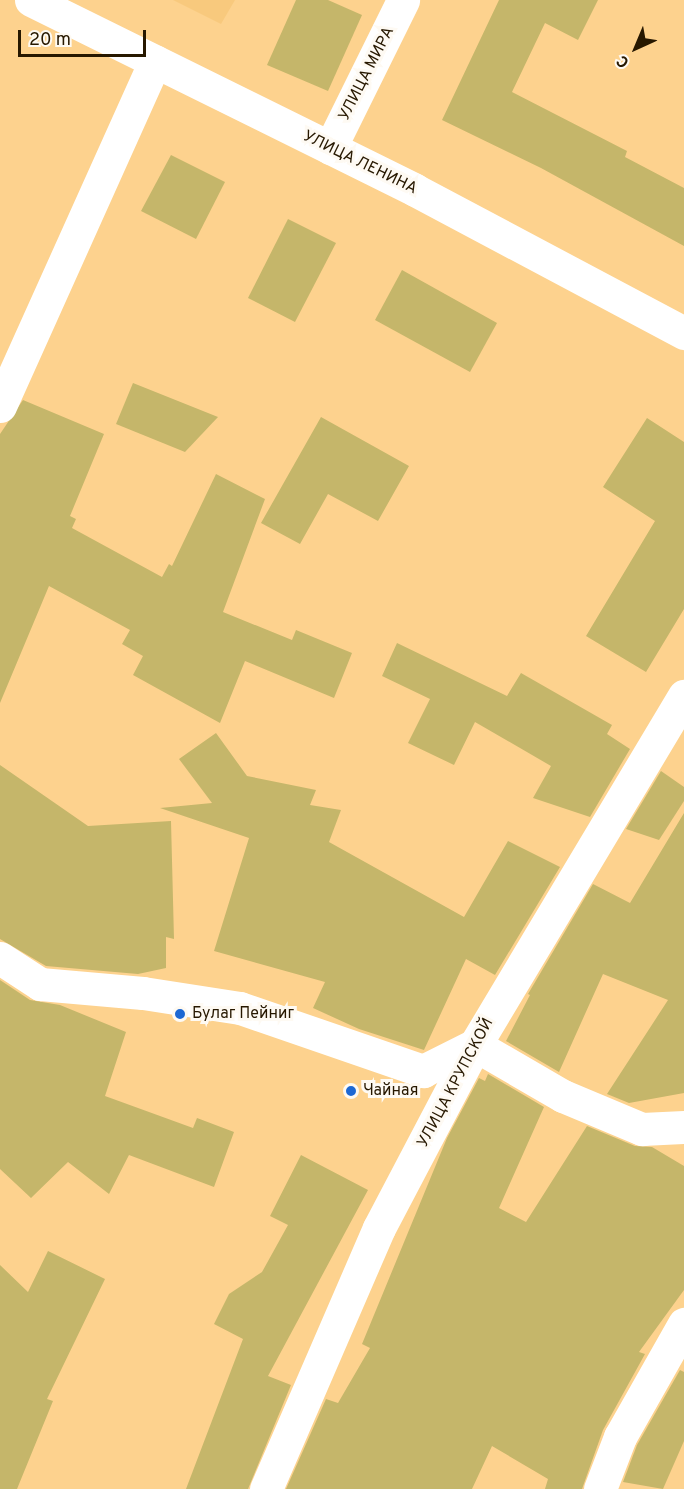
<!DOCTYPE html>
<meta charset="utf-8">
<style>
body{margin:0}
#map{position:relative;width:684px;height:1489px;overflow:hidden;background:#fdd28e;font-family:Overpass,sans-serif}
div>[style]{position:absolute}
.built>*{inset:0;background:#f8c97d}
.building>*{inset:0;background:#c5b66a}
.minor>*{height:33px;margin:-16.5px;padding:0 16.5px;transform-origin:16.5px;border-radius:16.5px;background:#fff}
.tertiary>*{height:33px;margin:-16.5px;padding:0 16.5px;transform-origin:16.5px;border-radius:16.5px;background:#fff}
.dots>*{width:16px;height:16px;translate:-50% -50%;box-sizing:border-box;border:3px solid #fefaf3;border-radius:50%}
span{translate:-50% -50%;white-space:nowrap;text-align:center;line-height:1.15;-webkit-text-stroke:6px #fefaf3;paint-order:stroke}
.street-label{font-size:16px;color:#271800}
.poi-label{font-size:16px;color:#271800}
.left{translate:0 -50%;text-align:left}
.north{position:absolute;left:606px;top:18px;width:60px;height:60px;-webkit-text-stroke:4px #fefaf3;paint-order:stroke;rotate:224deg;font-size:16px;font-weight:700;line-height:24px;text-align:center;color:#271800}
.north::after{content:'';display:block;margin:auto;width:21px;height:27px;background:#271800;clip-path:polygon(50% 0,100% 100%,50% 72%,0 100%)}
.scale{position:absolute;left:18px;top:30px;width:128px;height:27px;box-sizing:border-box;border:3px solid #271800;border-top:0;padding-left:8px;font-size:18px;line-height:21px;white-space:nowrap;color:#271800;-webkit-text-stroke:4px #fefaf3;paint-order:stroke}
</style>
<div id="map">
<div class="built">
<div style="clip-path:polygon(173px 0,235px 0,221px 24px)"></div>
</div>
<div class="building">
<div style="clip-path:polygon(296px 0,328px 0,362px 15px,328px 91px,267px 65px)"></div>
<div style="clip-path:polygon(499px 0,598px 0,578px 40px,545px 23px,512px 92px,627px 151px,625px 157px,684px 188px,684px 246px,541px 168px,442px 120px)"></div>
<div style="clip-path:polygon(171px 155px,225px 182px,196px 239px,141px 211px)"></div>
<div style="clip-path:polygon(288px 219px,336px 243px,295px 322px,248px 298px)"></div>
<div style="clip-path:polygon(402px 270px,497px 323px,470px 372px,375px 320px)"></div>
<div style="clip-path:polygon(133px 383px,218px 417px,185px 452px,116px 424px)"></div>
<div style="clip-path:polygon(23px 400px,104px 434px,70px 516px,76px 519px,72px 528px,162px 577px,169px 564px,172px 566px,216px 474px,265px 499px,223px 612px,292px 640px,296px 630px,352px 653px,334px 698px,245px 661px,220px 723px,133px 675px,143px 656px,122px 644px,130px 630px,49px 586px,0 703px,0 434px)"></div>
<div style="clip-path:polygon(321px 417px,409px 466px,378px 521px,328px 494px,300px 544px,261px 523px)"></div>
<div style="clip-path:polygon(647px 418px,684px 442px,684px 609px,646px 672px,586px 636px,655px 521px,603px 487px)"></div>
<div style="clip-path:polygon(397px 643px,507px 696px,521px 673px,612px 725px,607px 734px,630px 749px,590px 817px,533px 798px,551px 766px,475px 722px,454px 765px,408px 743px,430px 699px,382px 676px)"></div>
<div style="clip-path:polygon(216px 733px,247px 776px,316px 790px,310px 805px,341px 810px,329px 842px,464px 917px,508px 841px,560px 867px,495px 975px,466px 959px,424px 1050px,359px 1029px,313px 1008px,325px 982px,214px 951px,249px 838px,160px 808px,212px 803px,179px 759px)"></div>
<div style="clip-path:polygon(0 765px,88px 826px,171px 821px,174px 939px,166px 937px,166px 968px,138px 974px,46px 966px,0 939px)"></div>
<div style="clip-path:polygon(661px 771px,684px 787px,684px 801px,659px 840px,626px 829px)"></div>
<div style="clip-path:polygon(684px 813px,684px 1093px,629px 1103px,607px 1094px,668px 1000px,603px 974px,559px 1072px,506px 1041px,530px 995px,528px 994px,593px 884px,630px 903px)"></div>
<div style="clip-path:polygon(0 980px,30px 1000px,60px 1005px,126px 1032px,105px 1096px,193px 1128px,197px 1118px,234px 1132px,214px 1187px,129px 1155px,109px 1194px,68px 1162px,31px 1198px,0 1169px)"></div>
<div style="clip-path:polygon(488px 1074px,544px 1107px,499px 1208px,526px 1222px,587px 1126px,635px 1146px,652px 1147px,684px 1166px,684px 1290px,639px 1352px,645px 1354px,603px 1430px,582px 1489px,545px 1489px,548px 1479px,492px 1446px,472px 1489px,286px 1489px,326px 1399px,338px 1403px,370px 1348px,362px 1344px,447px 1138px,479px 1078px,485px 1081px)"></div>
<div style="clip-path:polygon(301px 1155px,368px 1190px,268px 1376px,291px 1385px,248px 1489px,186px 1489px,243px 1339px,214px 1324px,229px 1294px,262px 1272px,288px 1225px,270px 1216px)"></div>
<div style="clip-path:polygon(48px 1251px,105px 1279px,47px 1399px,53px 1401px,17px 1489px,0 1489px,0 1265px,28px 1292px)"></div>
<div style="clip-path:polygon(680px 1370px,684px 1372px,684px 1441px,663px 1489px,623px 1482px,637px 1445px)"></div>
</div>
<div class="minor">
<div style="left:330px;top:148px;width:165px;rotate:-63.7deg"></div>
<div style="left:0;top:406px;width:378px;rotate:-65.8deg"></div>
<div style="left:0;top:958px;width:48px;rotate:33deg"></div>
<div style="left:40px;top:984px;width:103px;rotate:5deg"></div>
<div style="left:143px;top:993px;width:98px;rotate:8.8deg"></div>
<div style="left:240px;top:1008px;width:194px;rotate:19deg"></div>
<div style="left:423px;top:1071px;width:58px;rotate:-26.6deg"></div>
<div style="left:475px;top:1045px;width:102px;rotate:30.1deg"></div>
<div style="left:563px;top:1096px;width:86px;rotate:22.7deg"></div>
<div style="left:642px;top:1129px;width:42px;rotate:-2.7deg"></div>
<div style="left:266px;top:1489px;width:284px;rotate:-66.6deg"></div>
<div style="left:379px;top:1228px;width:207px;rotate:-62.3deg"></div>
<div style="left:475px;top:1045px;width:407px;rotate:-59.1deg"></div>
<div style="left:600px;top:1489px;width:56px;rotate:-69deg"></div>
<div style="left:620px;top:1437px;width:130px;rotate:-60.5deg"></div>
</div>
<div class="tertiary">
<div style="left:31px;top:0;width:428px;rotate:26.3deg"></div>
<div style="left:415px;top:190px;width:305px;rotate:28deg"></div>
</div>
<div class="dots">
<div style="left:180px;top:1014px;background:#1d68d3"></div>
<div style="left:351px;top:1091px;background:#1d68d3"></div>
</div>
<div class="street-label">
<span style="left:367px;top:74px;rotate:-63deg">УЛИЦА МИРА</span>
<span style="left:360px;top:163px;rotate:26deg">УЛИЦА ЛЕНИНА</span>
<span style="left:456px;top:1083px;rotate:-62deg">УЛИЦА КРУПСКОЙ</span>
</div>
<div class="poi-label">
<span class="left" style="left:192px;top:1014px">Булаг Пейниг</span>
<span class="left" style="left:363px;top:1091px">Чайная</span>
</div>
<div class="north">С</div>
<div class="scale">20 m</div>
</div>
